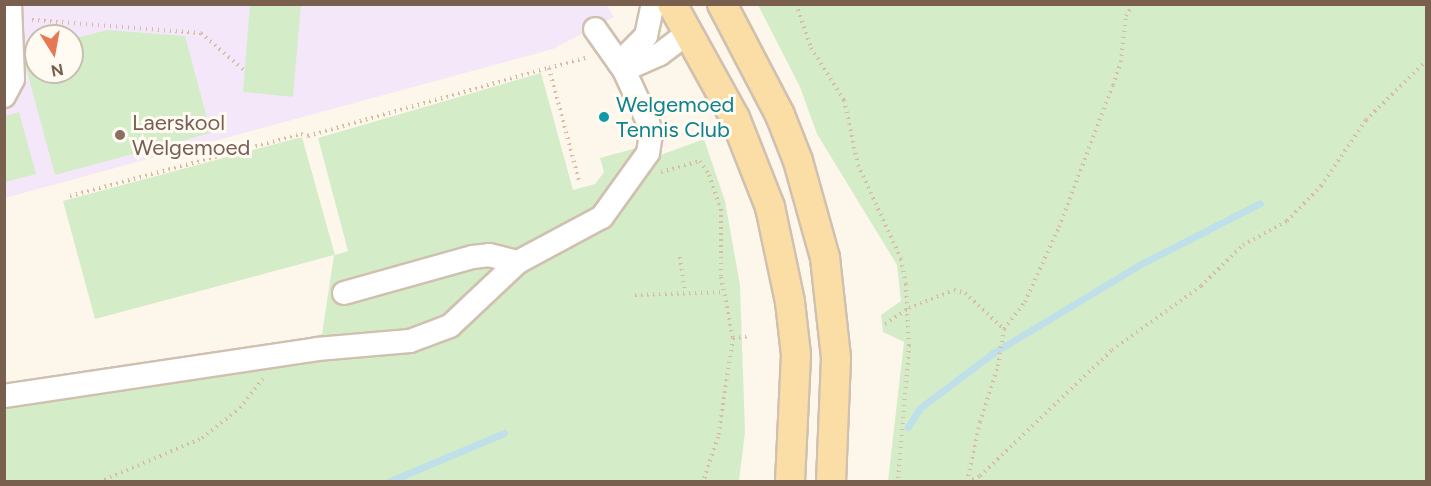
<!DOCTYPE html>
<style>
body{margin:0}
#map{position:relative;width:1431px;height:486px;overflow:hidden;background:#fdf7eb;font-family:Figtree,sans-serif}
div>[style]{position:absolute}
.education>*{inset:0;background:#f4e7fa}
.green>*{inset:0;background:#d5ecc9}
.stream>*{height:7px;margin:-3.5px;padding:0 3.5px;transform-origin:3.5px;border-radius:3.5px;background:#bfe0e8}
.path>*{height:4px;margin-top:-2px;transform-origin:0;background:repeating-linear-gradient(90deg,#d8bba5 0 1.5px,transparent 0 6px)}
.roads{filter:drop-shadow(2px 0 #d0c0b0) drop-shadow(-2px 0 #d0c0b0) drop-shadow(0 2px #d0c0b0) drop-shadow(0 -2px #d0c0b0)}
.minor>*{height:22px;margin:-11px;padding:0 11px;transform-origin:11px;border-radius:11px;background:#fff}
.major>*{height:28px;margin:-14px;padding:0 14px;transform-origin:14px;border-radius:14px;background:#fadea5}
.dots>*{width:16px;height:16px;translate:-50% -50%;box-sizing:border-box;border:3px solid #fffbf2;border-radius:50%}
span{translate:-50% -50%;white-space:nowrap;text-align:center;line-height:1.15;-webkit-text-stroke:6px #fffbf2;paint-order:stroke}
.culture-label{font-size:22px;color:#0d838f}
.left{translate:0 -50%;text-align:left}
.education-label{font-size:22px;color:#785e54}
.frame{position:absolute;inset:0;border:6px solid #795f4d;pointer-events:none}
.north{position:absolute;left:24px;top:24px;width:60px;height:60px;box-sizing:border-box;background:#fffbf2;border:2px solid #c9bdb0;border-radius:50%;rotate:169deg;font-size:16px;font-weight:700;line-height:24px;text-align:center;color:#795f4d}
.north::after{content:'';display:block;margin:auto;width:21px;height:27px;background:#e67951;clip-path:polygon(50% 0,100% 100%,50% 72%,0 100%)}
</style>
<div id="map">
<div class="education">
<div style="clip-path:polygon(evenodd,606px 4px,614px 17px,553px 49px,5px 198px,5px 5px,606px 4px,36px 36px,72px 36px,72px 72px,36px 72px,36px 36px)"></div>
</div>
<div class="green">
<div style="clip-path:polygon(250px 5px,301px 5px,293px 97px,243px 92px)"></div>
<div style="clip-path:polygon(758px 5px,1426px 5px,1426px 481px,888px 481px,904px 342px,883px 332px,881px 315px,901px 301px,897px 265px,817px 134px,800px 87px)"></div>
<div style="clip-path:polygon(107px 30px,185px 36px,211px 133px,55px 175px,22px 53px,36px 49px,36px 72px,72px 72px,72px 39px)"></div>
<div style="clip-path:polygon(541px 73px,573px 190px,595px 184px,604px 172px,600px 158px,640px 147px,655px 157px,704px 139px,725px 201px,740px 285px,745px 432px,739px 481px,5px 481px,4px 402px,119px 385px,322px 334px,334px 255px,95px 319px,63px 201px,302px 137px,335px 255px,348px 251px,318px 138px)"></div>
<div style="clip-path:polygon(19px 112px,36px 174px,5px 182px,5px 116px)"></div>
</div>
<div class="stream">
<div style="left:908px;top:427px;width:22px;rotate:-58deg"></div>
<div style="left:920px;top:408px;width:91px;rotate:-37deg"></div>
<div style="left:993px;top:353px;width:175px;rotate:-31deg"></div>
<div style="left:1143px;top:263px;width:131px;rotate:-27.1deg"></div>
<div style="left:388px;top:482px;width:126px;rotate:-22.9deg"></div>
</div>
<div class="path">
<div style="left:796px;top:4px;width:46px;rotate:71.2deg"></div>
<div style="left:811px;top:48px;width:62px;rotate:57.6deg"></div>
<div style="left:844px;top:100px;width:66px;rotate:77.8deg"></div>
<div style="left:858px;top:165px;width:103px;rotate:65.4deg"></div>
<div style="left:901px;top:259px;width:25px;rotate:79deg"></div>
<div style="left:906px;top:284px;width:61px;rotate:87.2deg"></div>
<div style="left:909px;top:345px;width:137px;rotate:94.6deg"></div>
<div style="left:32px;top:20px;width:169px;rotate:4.4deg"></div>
<div style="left:201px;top:33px;width:58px;rotate:40.8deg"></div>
<div style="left:549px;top:68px;width:41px;rotate:-15.4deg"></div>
<div style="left:661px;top:172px;width:41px;rotate:-15.8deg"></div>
<div style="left:700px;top:161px;width:17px;rotate:57deg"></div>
<div style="left:709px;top:175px;width:36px;rotate:71deg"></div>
<div style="left:721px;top:209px;width:68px;rotate:90deg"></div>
<div style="left:721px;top:277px;width:62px;rotate:78.9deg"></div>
<div style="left:733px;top:338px;width:100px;rotate:98.6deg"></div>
<div style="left:718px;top:437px;width:47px;rotate:108.4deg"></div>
<div style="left:70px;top:196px;width:239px;rotate:-15deg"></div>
<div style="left:301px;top:134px;width:7px;rotate:16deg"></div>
<div style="left:308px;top:136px;width:250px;rotate:-15.8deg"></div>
<div style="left:549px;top:68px;width:117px;rotate:75.1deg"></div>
<div style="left:680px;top:257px;width:35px;rotate:82deg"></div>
<div style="left:635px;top:295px;width:90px;rotate:-1.9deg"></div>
<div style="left:885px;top:324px;width:29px;rotate:-34deg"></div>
<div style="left:909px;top:308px;width:48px;rotate:-21.8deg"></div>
<div style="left:954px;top:290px;width:11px;rotate:15deg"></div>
<div style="left:965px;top:293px;width:53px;rotate:42.7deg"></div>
<div style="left:1004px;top:329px;width:34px;rotate:-52deg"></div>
<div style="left:1025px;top:302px;width:82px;rotate:-65.6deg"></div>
<div style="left:1059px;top:227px;width:152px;rotate:-69.2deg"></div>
<div style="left:1113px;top:85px;width:24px;rotate:-71deg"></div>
<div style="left:1121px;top:62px;width:46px;rotate:-83.8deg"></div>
<div style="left:1126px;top:16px;width:14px;rotate:-60deg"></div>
<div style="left:733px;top:338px;width:18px;rotate:-6deg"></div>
<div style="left:99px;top:482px;width:112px;rotate:-23.1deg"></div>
<div style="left:202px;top:438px;width:48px;rotate:-38.3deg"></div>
<div style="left:240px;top:408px;width:37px;rotate:-52deg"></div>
<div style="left:967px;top:482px;width:14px;rotate:-25deg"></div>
<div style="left:980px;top:476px;width:182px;rotate:-43.7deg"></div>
<div style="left:1112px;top:350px;width:110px;rotate:-35.7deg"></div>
<div style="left:1201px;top:286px;width:59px;rotate:-44.3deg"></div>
<div style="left:1243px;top:245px;width:50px;rotate:-28.6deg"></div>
<div style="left:1287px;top:221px;width:49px;rotate:-45.8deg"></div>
<div style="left:1321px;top:186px;width:80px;rotate:-55.7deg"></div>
<div style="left:1366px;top:120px;width:84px;rotate:-44.5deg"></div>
<div style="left:967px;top:482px;width:61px;rotate:-77.8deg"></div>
<div style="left:980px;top:422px;width:59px;rotate:-72.2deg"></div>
<div style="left:998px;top:366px;width:37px;rotate:-81deg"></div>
</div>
<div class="roads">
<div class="minor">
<div style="left:619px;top:63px;width:38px;rotate:-45deg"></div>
<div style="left:646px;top:36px;width:33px;rotate:-78deg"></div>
<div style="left:624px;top:70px;width:39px;rotate:-24deg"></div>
<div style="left:660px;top:54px;width:36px;rotate:-37deg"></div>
<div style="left:4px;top:96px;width:19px;rotate:-62deg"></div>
<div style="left:13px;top:79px;width:75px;rotate:-92.3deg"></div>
<div style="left:344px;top:293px;width:134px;rotate:-15.6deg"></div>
<div style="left:473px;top:257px;width:16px;rotate:-7deg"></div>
<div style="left:489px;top:255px;width:30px;rotate:14deg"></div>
<div style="left:4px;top:396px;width:317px;rotate:-8.5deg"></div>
<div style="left:317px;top:349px;width:93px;rotate:-4.9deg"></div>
<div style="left:410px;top:341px;width:43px;rotate:-20.6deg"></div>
<div style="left:450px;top:326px;width:93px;rotate:-43.3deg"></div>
<div style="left:518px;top:262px;width:95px;rotate:-28.2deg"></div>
<div style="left:602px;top:217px;width:79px;rotate:-54.3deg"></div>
<div style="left:648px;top:153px;width:18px;rotate:-81deg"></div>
<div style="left:651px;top:135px;width:13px;rotate:-103deg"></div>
<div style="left:648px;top:122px;width:57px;rotate:-114.8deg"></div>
<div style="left:624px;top:70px;width:50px;rotate:-125.3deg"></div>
</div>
<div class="major">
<div style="left:672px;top:4px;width:130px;rotate:61.1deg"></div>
<div style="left:735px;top:118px;width:96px;rotate:68.5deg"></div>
<div style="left:770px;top:207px;width:97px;rotate:78.1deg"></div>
<div style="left:790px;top:302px;width:53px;rotate:83.5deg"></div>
<div style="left:796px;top:355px;width:127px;rotate:92.7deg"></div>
<div style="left:722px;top:4px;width:125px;rotate:62.4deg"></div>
<div style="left:780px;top:115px;width:49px;rotate:68.6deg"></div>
<div style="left:798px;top:161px;width:101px;rotate:74.4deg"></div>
<div style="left:825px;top:258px;width:101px;rotate:83.7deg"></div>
<div style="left:836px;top:358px;width:124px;rotate:92.3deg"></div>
</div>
</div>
<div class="dots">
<div style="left:604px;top:117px;background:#0f9aa8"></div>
<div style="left:120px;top:135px;background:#8d6e63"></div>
</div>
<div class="culture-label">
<span class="left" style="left:616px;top:117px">Welgemoed<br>Tennis Club</span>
</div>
<div class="education-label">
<span class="left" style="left:132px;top:135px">Laerskool<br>Welgemoed</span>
</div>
<div class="frame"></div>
<div class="north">N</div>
</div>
